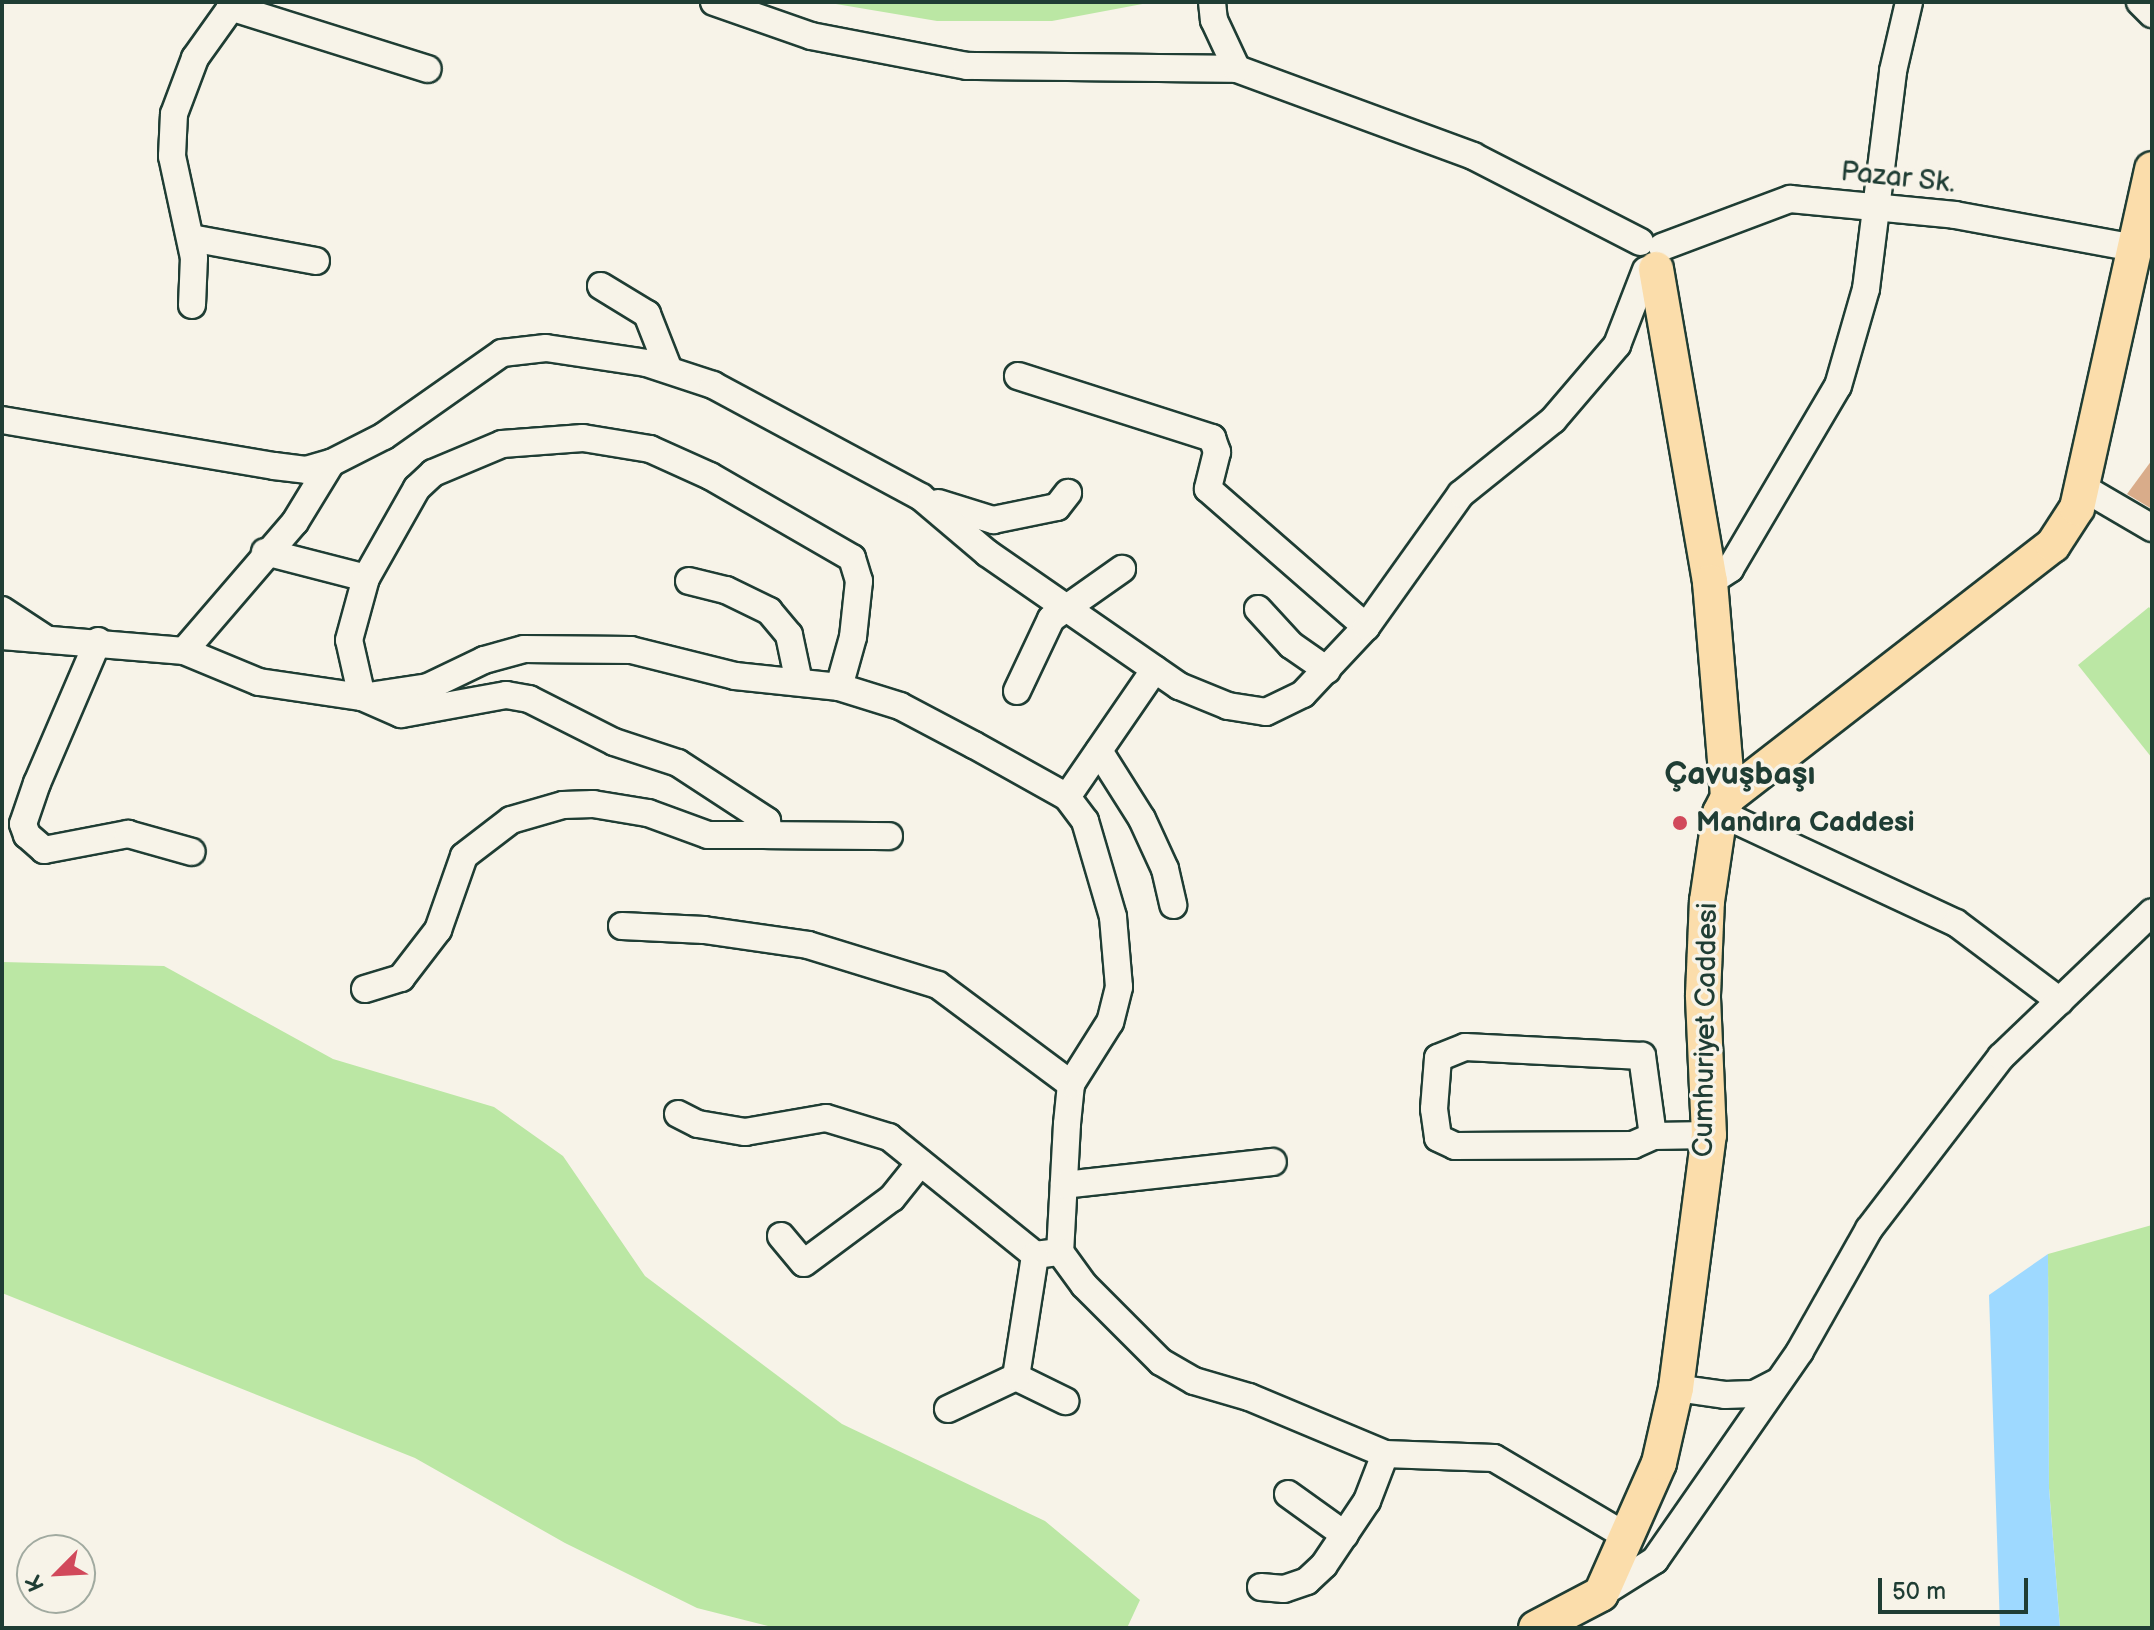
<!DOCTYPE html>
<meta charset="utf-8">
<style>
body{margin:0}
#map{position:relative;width:2154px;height:1630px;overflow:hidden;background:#f7f3e8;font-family:"Balsamiq Sans",sans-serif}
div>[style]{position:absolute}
.green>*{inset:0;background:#bbe7a4}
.water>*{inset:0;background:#9ed9ff}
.building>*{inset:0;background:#d9ac8a}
.roads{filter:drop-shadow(2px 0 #1f3d34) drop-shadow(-2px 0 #1f3d34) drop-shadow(0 2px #1f3d34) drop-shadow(0 -2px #1f3d34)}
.minor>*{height:26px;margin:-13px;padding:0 13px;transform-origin:13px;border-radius:13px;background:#f7f3e8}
.major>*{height:34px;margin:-17px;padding:0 17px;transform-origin:17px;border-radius:17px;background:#fbddab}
.dots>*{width:22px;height:22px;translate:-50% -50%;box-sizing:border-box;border:4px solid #f7f3e8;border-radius:50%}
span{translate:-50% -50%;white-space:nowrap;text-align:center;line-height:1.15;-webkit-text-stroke:7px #f7f3e8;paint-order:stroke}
.street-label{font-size:28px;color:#1f3d34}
.poi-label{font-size:28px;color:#1f3d34;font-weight:700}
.left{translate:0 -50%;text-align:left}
.quarter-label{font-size:32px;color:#1f3d34;font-weight:700}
.frame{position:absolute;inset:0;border:4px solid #1f3d34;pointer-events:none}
.north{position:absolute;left:16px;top:1534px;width:80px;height:80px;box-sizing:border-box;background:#f7f3e8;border:2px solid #a1aaa0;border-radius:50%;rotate:246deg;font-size:22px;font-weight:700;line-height:32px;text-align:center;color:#1f3d34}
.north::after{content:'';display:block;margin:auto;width:28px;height:36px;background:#d1495b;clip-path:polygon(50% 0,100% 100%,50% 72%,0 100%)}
.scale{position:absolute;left:1878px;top:1578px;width:150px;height:36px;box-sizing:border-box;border:4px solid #1f3d34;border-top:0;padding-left:10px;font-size:24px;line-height:28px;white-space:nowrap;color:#1f3d34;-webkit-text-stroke:6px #f7f3e8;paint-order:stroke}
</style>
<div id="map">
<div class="green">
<div style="clip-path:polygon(824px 2px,1153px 2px,1052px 21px,937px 21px)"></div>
<div style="clip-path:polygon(2149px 607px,2152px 611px,2152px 758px,2078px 665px)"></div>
<div style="clip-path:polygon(2px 962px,164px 966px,333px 1059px,494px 1107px,563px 1156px,645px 1276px,842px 1424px,1045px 1521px,1140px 1600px,1127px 1628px,776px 1628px,697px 1608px,565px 1543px,415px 1458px,2px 1293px)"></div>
<div style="clip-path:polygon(2152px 1225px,2152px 1628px,2060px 1628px,2049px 1488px,2048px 1254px)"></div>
</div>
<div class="water">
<div style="clip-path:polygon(2048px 1254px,2049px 1488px,2060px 1628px,2000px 1628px,1989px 1295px)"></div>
</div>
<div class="building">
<div style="clip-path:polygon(2152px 460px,2152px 509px,2127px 494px)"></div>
</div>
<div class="roads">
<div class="minor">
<div style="left:714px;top:2px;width:103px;rotate:19.3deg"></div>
<div style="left:811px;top:36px;width:159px;rotate:10.9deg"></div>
<div style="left:967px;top:66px;width:270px;rotate:0.6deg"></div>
<div style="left:1237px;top:69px;width:252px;rotate:20.2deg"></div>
<div style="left:1473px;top:156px;width:188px;rotate:27.2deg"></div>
<div style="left:1212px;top:2px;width:18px;rotate:84deg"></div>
<div style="left:1214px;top:20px;width:54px;rotate:64.9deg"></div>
<div style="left:2140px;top:2px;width:17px;rotate:45deg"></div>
<div style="left:230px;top:7px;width:207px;rotate:17.4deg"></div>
<div style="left:191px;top:238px;width:127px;rotate:10.4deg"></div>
<div style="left:1662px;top:247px;width:137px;rotate:-20.6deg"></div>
<div style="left:1790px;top:199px;width:166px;rotate:5.5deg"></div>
<div style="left:1955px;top:215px;width:182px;rotate:10.4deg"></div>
<div style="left:601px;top:286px;width:54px;rotate:31.3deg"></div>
<div style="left:647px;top:314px;width:60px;rotate:68.6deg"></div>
<div style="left:192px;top:305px;width:47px;rotate:-87.6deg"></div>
<div style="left:194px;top:258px;width:104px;rotate:-102.2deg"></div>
<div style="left:172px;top:156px;width:42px;rotate:-87.3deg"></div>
<div style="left:174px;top:114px;width:60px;rotate:-69.4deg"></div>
<div style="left:195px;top:58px;width:69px;rotate:-54.5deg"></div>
<div style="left:1018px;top:376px;width:204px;rotate:17.7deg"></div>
<div style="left:1212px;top:438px;width:15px;rotate:70deg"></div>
<div style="left:1217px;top:452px;width:38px;rotate:104deg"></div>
<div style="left:1208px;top:489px;width:210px;rotate:41.1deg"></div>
<div style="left:2px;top:420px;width:276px;rotate:9.6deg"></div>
<div style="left:274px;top:466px;width:32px;rotate:7deg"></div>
<div style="left:306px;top:470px;width:26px;rotate:-16deg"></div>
<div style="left:2082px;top:487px;width:81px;rotate:30.4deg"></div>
<div style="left:938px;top:503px;width:58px;rotate:17.2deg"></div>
<div style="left:993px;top:520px;width:65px;rotate:-11.5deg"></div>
<div style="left:1057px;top:507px;width:18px;rotate:-52deg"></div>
<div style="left:265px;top:552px;width:104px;rotate:14.4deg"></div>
<div style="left:689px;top:581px;width:38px;rotate:14deg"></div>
<div style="left:726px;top:590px;width:48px;rotate:26deg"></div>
<div style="left:769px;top:611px;width:31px;rotate:50deg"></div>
<div style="left:789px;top:635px;width:48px;rotate:78deg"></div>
<div style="left:1710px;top:582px;width:24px;rotate:-33deg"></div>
<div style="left:1730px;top:569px;width:212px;rotate:-59.5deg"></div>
<div style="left:1838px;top:386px;width:101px;rotate:-73.9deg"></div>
<div style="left:1866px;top:289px;width:220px;rotate:-82.9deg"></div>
<div style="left:1893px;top:71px;width:71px;rotate:-76.9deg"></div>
<div style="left:1258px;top:609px;width:49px;rotate:47.5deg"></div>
<div style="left:1291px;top:645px;width:44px;rotate:34.8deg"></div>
<div style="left:2px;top:610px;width:53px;rotate:33.4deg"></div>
<div style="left:2px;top:636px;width:183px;rotate:4.7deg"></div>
<div style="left:184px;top:651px;width:81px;rotate:22.5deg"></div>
<div style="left:259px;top:682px;width:104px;rotate:8.3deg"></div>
<div style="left:362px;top:697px;width:67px;rotate:-8.6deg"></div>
<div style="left:428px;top:687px;width:62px;rotate:-25.7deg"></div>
<div style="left:484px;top:660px;width:41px;rotate:-15.4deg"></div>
<div style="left:524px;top:649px;width:107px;rotate:0.5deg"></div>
<div style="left:631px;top:650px;width:107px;rotate:14deg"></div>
<div style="left:735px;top:676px;width:105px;rotate:6deg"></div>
<div style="left:839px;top:687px;width:64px;rotate:17.3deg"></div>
<div style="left:900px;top:706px;width:84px;rotate:27.8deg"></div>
<div style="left:974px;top:745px;width:107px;rotate:29.2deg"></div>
<div style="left:1067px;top:797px;width:30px;rotate:53deg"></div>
<div style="left:1085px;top:821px;width:100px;rotate:73.7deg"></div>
<div style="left:1113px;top:917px;width:70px;rotate:85.1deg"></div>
<div style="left:1119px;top:987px;width:36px;rotate:104deg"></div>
<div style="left:1110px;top:1022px;width:73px;rotate:122.2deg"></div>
<div style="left:1071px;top:1084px;width:40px;rotate:95.7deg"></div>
<div style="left:1067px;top:1124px;width:128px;rotate:93.1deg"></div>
<div style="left:1060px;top:1252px;width:41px;rotate:54deg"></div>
<div style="left:1084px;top:1285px;width:109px;rotate:45deg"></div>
<div style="left:1161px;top:1362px;width:38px;rotate:30deg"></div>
<div style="left:1194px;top:1381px;width:57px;rotate:16.2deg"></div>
<div style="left:1249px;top:1397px;width:147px;rotate:22.7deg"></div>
<div style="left:1385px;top:1454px;width:109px;rotate:2.1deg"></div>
<div style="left:1494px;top:1458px;width:153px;rotate:30.6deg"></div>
<div style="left:98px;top:641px;width:155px;rotate:113.2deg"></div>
<div style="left:37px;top:783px;width:43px;rotate:108.9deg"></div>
<div style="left:23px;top:824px;width:12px;rotate:70deg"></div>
<div style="left:27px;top:835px;width:23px;rotate:41deg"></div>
<div style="left:44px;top:850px;width:86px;rotate:-10.8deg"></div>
<div style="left:128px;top:834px;width:66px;rotate:15.7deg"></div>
<div style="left:184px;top:651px;width:170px;rotate:-49.3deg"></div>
<div style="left:295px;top:522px;width:69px;rotate:-58.6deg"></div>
<div style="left:331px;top:463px;width:59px;rotate:-27deg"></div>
<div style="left:384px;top:436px;width:144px;rotate:-35.1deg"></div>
<div style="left:502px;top:353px;width:44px;rotate:-6.5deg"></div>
<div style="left:546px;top:348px;width:101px;rotate:8.5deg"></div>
<div style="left:646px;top:363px;width:71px;rotate:18.2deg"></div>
<div style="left:713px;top:385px;width:236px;rotate:28.3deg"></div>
<div style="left:921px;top:497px;width:87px;rotate:40.3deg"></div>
<div style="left:987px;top:553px;width:234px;rotate:34.7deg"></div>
<div style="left:1179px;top:686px;width:53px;rotate:22.2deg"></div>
<div style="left:1228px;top:706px;width:38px;rotate:9deg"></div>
<div style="left:1266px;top:712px;width:41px;rotate:-25.9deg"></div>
<div style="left:1303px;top:694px;width:92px;rotate:-46.8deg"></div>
<div style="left:1366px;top:627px;width:163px;rotate:-54.5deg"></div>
<div style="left:1461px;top:494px;width:118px;rotate:-38.8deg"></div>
<div style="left:1553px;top:420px;width:99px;rotate:-49.5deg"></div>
<div style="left:1617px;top:345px;width:80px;rotate:-68.9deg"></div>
<div style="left:1017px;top:691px;width:80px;rotate:-64.7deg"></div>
<div style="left:1051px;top:619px;width:87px;rotate:-35.2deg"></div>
<div style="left:1099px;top:751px;width:80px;rotate:57.7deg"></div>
<div style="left:1142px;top:819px;width:55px;rotate:65.3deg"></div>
<div style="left:1165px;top:869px;width:37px;rotate:77deg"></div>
<div style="left:1067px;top:797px;width:155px;rotate:-55.5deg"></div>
<div style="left:1720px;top:813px;width:260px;rotate:25deg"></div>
<div style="left:1956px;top:923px;width:130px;rotate:36.9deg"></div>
<div style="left:769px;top:835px;width:120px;rotate:0.5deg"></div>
<div style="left:622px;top:926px;width:82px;rotate:2.8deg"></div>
<div style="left:704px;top:930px;width:105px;rotate:8.2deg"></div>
<div style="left:808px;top:945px;width:136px;rotate:17.1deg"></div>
<div style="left:938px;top:985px;width:166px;rotate:36.7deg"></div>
<div style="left:365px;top:989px;width:38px;rotate:-17deg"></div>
<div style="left:401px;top:978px;width:61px;rotate:-52.4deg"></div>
<div style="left:438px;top:930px;width:78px;rotate:-70.6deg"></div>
<div style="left:464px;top:856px;width:59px;rotate:-37.5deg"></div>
<div style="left:511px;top:820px;width:54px;rotate:-16.1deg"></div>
<div style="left:563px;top:805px;width:30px;rotate:-2deg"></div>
<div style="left:593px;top:804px;width:56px;rotate:9.3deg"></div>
<div style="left:648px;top:813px;width:64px;rotate:20.1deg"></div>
<div style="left:708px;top:835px;width:61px"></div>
<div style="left:769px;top:835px;width:14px;rotate:-98deg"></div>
<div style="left:767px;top:821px;width:106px;rotate:-146.9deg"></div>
<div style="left:678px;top:763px;width:67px;rotate:-161.8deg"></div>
<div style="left:614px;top:742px;width:95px;rotate:-153.2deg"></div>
<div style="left:529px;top:699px;width:23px;rotate:-170deg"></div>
<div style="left:506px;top:695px;width:107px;rotate:169.7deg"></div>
<div style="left:401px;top:714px;width:43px;rotate:-156.4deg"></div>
<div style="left:362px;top:697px;width:58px;rotate:-102.8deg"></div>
<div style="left:349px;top:640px;width:64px;rotate:-74.7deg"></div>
<div style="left:366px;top:578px;width:103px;rotate:-60.5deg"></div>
<div style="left:417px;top:488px;width:22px;rotate:-43deg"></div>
<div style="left:433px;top:473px;width:75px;rotate:-22.8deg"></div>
<div style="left:502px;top:444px;width:81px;rotate:-4.2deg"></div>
<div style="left:583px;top:438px;width:68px;rotate:9.3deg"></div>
<div style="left:650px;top:449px;width:66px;rotate:24.2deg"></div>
<div style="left:710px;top:476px;width:164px;rotate:30deg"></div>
<div style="left:852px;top:558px;width:24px;rotate:73deg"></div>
<div style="left:859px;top:581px;width:56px;rotate:96.1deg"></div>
<div style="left:853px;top:637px;width:52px;rotate:105.6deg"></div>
<div style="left:678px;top:1114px;width:22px;rotate:27deg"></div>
<div style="left:698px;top:1124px;width:48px;rotate:9.7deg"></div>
<div style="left:745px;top:1132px;width:82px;rotate:-9.8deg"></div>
<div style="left:826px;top:1118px;width:66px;rotate:16.8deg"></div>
<div style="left:889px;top:1137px;width:188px;rotate:38.9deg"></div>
<div style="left:1035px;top:1255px;width:25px;rotate:-7deg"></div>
<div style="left:1653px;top:1136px;width:81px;rotate:-97.8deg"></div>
<div style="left:1642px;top:1056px;width:177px;rotate:-177.1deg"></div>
<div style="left:1465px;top:1047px;width:29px;rotate:158deg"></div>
<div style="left:1438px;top:1058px;width:51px;rotate:94.5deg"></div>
<div style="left:1434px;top:1109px;width:29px;rotate:82deg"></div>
<div style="left:1438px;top:1138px;width:19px;rotate:25deg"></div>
<div style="left:1455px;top:1146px;width:178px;rotate:-0.3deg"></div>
<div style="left:1633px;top:1145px;width:22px;rotate:-24deg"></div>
<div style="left:1653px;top:1136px;width:56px;rotate:-1deg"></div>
<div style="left:1064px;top:1185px;width:210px;rotate:-6.3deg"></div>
<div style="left:781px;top:1236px;width:35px;rotate:50deg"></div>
<div style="left:804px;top:1263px;width:109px;rotate:-36.5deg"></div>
<div style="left:892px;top:1198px;width:45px;rotate:-51.3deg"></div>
<div style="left:1016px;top:1377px;width:55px;rotate:26.1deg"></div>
<div style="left:1676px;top:1388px;width:49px;rotate:8.1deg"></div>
<div style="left:1725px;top:1395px;width:29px;rotate:-2deg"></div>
<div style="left:1754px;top:1394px;width:25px;rotate:-27deg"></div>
<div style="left:948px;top:1409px;width:75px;rotate:-25.2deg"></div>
<div style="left:1016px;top:1377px;width:123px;rotate:-81.1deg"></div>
<div style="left:1288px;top:1494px;width:70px;rotate:35.7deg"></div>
<div style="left:1261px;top:1587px;width:23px;rotate:5deg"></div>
<div style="left:1284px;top:1589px;width:24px;rotate:-19deg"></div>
<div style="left:1307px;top:1581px;width:23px;rotate:-43deg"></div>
<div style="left:1324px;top:1565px;width:77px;rotate:-56.1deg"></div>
<div style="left:1367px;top:1501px;width:50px;rotate:-69deg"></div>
<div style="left:1601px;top:1594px;width:64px;rotate:-32.2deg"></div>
<div style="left:1655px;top:1560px;width:254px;rotate:-55.2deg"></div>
<div style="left:1800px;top:1351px;width:140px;rotate:-60.5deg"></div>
<div style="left:1869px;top:1229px;width:217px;rotate:-52.5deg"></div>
<div style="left:2001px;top:1057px;width:209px;rotate:-43.8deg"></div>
</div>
<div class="major">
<div style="left:1656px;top:269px;width:318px;rotate:80.2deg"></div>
<div style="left:1710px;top:582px;width:216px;rotate:85.2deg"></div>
<div style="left:1536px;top:1628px;width:73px;rotate:-27.6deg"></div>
<div style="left:1601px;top:1594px;width:143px;rotate:-66.1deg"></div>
<div style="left:1659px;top:1463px;width:77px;rotate:-77.2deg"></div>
<div style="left:1676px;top:1388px;width:255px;rotate:-82.6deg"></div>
<div style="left:1709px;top:1135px;width:140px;rotate:-92.5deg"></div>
<div style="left:1703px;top:995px;width:94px;rotate:-87.6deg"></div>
<div style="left:1707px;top:901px;width:89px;rotate:-81.6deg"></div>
<div style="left:1720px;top:813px;width:18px;rotate:-63deg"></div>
<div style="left:1728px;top:797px;width:411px;rotate:-37.8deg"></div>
<div style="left:2053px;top:545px;width:44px;rotate:-57deg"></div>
<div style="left:2077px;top:508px;width:347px;rotate:-77.5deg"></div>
</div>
</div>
<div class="dots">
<div style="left:1680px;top:823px;background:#d1495b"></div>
</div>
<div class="street-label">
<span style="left:1898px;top:178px;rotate:6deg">Pazar Sk.</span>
<span style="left:1706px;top:1030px;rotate:-89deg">Cumhuriyet Caddesi</span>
</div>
<div class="poi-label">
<span class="left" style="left:1696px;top:823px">Mandıra Caddesi</span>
</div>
<div class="quarter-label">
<span style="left:1740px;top:775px">Çavuşbaşı</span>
</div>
<div class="frame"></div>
<div class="north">K</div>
<div class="scale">50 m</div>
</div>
